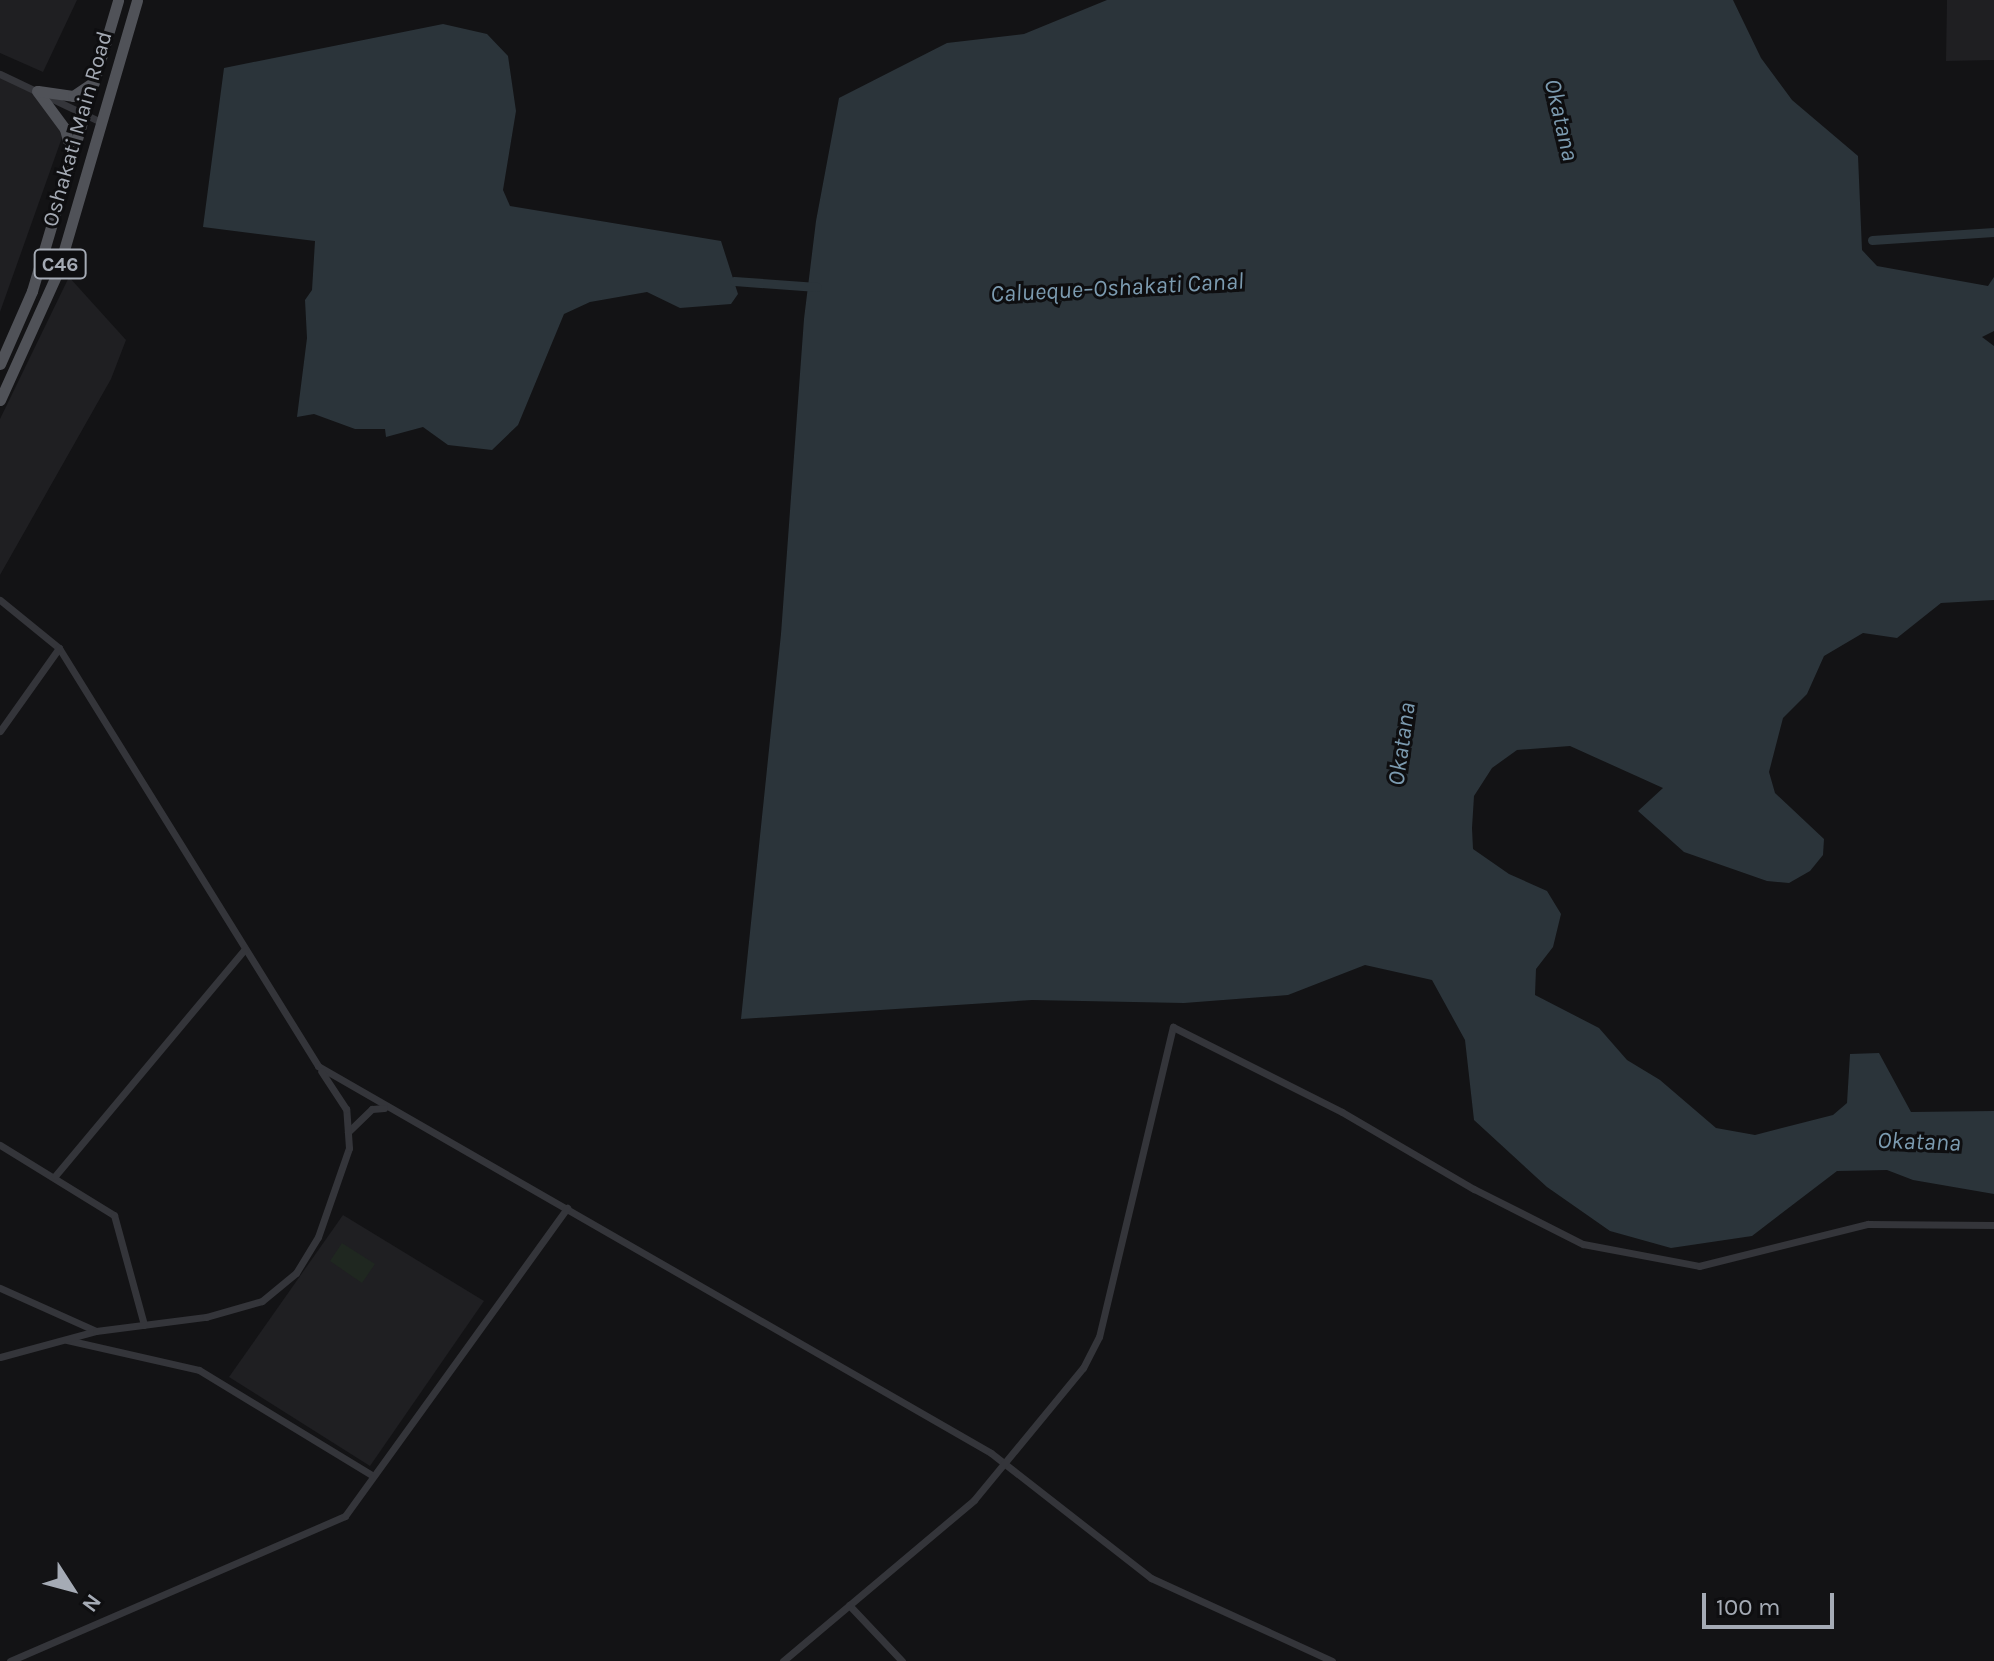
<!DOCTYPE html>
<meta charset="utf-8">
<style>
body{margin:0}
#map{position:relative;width:1994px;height:1661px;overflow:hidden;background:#131315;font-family:Karla,sans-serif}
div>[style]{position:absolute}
.built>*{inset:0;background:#1f1f22}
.green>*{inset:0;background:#1f2720}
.water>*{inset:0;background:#2b343a}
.canal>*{height:9px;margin:-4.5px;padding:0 4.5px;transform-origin:4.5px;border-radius:4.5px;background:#2b343a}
.street>*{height:7px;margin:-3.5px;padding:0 3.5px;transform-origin:3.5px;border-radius:3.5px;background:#34353a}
.primary>*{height:11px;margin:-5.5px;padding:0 5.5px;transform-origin:5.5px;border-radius:5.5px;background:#505258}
span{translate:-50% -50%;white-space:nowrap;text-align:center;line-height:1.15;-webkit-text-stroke:6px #0e0e10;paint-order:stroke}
.shield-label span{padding:2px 6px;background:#0e0e10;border:2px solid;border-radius:6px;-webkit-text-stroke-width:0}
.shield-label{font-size:20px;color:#a5abb5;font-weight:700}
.street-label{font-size:22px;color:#a5abb5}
.water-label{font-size:24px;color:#7c9bb0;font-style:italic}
.north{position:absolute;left:32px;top:1549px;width:80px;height:80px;-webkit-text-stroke:6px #0e0e10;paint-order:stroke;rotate:126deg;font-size:22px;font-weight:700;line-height:32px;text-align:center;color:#a5abb5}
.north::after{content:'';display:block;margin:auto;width:28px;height:36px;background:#a5abb5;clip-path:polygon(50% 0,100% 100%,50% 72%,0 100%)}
.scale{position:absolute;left:1702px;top:1593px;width:132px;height:36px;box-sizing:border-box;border:4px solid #a5abb5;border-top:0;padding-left:10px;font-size:24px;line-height:28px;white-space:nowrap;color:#a5abb5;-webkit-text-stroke:6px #0e0e10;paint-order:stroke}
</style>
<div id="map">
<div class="built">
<div style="clip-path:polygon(0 0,77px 0,43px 72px,0 53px)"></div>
<div style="clip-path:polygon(1947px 0,1994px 0,1994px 60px,1946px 61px)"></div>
<div style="clip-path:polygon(0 74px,37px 91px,65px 129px,0 312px)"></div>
<div style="clip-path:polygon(69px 277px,126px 340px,111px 379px,0 575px,0 419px)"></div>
<div style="clip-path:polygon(343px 1215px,484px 1301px,370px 1466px,229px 1377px)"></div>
</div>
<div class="green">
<div style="clip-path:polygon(342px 1243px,375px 1264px,362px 1283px,330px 1261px)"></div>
</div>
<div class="water">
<div style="clip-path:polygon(1107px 0,1733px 0,1761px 58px,1792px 100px,1858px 156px,1862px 250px,1877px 266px,1988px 286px,1994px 277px,1994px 331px,1982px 337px,1994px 346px,1994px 600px,1941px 603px,1897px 638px,1863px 633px,1824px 656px,1807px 694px,1783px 718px,1769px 772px,1775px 793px,1824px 839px,1823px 855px,1810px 871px,1789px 883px,1767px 881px,1684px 852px,1638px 811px,1663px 788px,1570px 746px,1517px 750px,1492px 768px,1474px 796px,1472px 828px,1473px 849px,1509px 874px,1547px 891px,1561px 914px,1553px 947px,1536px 969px,1535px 995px,1599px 1028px,1627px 1060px,1660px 1080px,1716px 1128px,1755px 1135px,1833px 1115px,1847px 1103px,1850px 1054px,1879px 1053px,1911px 1112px,1994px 1111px,1994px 1194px,1913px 1180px,1887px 1170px,1837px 1171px,1752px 1236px,1671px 1248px,1610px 1231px,1547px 1187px,1474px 1120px,1465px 1040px,1432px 980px,1365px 965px,1288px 995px,1184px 1003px,1032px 1000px,741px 1019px,781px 634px,804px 319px,816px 221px,839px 98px,947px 43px,1024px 34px)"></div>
<div style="clip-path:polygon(443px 24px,487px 34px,508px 56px,516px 111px,503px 190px,510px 206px,721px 241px,738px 294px,731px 304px,680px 308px,647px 292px,590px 302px,564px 314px,518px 425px,492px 450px,448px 445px,423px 427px,386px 437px,385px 429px,355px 429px,314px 414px,297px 417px,307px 338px,305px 300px,312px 290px,315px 241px,203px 227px,224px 68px)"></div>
</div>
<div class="canal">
<div style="left:1872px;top:240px;width:122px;rotate:-3.8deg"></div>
<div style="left:734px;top:281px;width:83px;rotate:4.1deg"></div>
</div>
<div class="street">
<div style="left:0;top:74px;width:112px;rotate:25.4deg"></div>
<div style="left:0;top:600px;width:76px;rotate:39.1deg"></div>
<div style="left:59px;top:648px;width:492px;rotate:58.2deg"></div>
<div style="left:318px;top:1066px;width:776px;rotate:29.9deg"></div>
<div style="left:991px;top:1453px;width:203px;rotate:38deg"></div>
<div style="left:1151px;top:1578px;width:199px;rotate:24.6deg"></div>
<div style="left:0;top:731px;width:102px;rotate:-54.6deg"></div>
<div style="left:348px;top:1132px;width:33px;rotate:-44deg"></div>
<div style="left:372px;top:1109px;width:12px;rotate:-5deg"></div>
<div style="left:0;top:1145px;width:134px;rotate:31.6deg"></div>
<div style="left:114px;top:1215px;width:114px;rotate:74.7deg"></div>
<div style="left:55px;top:1176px;width:296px;rotate:-50.1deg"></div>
<div style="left:0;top:1288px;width:105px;rotate:24.1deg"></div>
<div style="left:67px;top:1340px;width:135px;rotate:12.8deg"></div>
<div style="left:199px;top:1370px;width:204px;rotate:31.3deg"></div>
<div style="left:0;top:1357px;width:99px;rotate:-15.2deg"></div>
<div style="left:96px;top:1331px;width:111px;rotate:-7.3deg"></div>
<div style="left:206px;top:1317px;width:58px;rotate:-15.9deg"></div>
<div style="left:262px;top:1301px;width:44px;rotate:-39.5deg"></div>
<div style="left:296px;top:1273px;width:42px;rotate:-58.6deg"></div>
<div style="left:318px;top:1237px;width:94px;rotate:-70.8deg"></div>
<div style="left:349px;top:1148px;width:39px;rotate:-94deg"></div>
<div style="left:346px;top:1109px;width:45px;rotate:-123.3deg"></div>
<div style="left:849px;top:1605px;width:77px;rotate:46.6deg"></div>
<div style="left:10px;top:1661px;width:365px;rotate:-23.4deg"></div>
<div style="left:345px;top:1516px;width:380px;rotate:-54.2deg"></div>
<div style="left:783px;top:1661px;width:250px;rotate:-40.1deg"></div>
<div style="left:974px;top:1500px;width:171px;rotate:-50.5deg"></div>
<div style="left:1083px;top:1368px;width:35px;rotate:-63deg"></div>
<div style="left:1099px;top:1337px;width:319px;rotate:-76.6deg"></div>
<div style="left:1173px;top:1027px;width:189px;rotate:26.7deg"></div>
<div style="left:1342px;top:1112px;width:153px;rotate:30.3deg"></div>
<div style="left:1474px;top:1189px;width:122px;rotate:26.8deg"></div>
<div style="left:1583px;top:1244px;width:118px;rotate:10.7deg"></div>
<div style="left:1699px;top:1266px;width:174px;rotate:-14deg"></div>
<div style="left:1868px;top:1224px;width:126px;rotate:0.5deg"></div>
</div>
<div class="primary">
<div style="left:37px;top:91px;width:47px;rotate:53.6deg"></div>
<div style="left:65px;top:129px;width:28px;rotate:75deg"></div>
<div style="left:38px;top:91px;width:35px;rotate:8deg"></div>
<div style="left:73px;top:96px;width:25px;rotate:-34deg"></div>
<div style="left:0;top:364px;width:80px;rotate:-66.3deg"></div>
<div style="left:32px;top:291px;width:303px;rotate:-73.5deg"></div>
<div style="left:0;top:400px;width:138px;rotate:-65.7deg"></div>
<div style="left:57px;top:274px;width:285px;rotate:-73.7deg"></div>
</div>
<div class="shield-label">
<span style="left:60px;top:264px">C46</span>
</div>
<div class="street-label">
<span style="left:78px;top:129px;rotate:-74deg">Oshakati Main Road</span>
</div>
<div class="water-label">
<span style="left:1561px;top:120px;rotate:77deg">Okatana</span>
<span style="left:1117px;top:288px;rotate:-3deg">Calueque–Oshakati Canal</span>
<span style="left:1402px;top:744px;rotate:-82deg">Okatana</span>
<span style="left:1919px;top:1142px;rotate:2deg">Okatana</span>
</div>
<div class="north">N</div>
<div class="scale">100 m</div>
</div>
